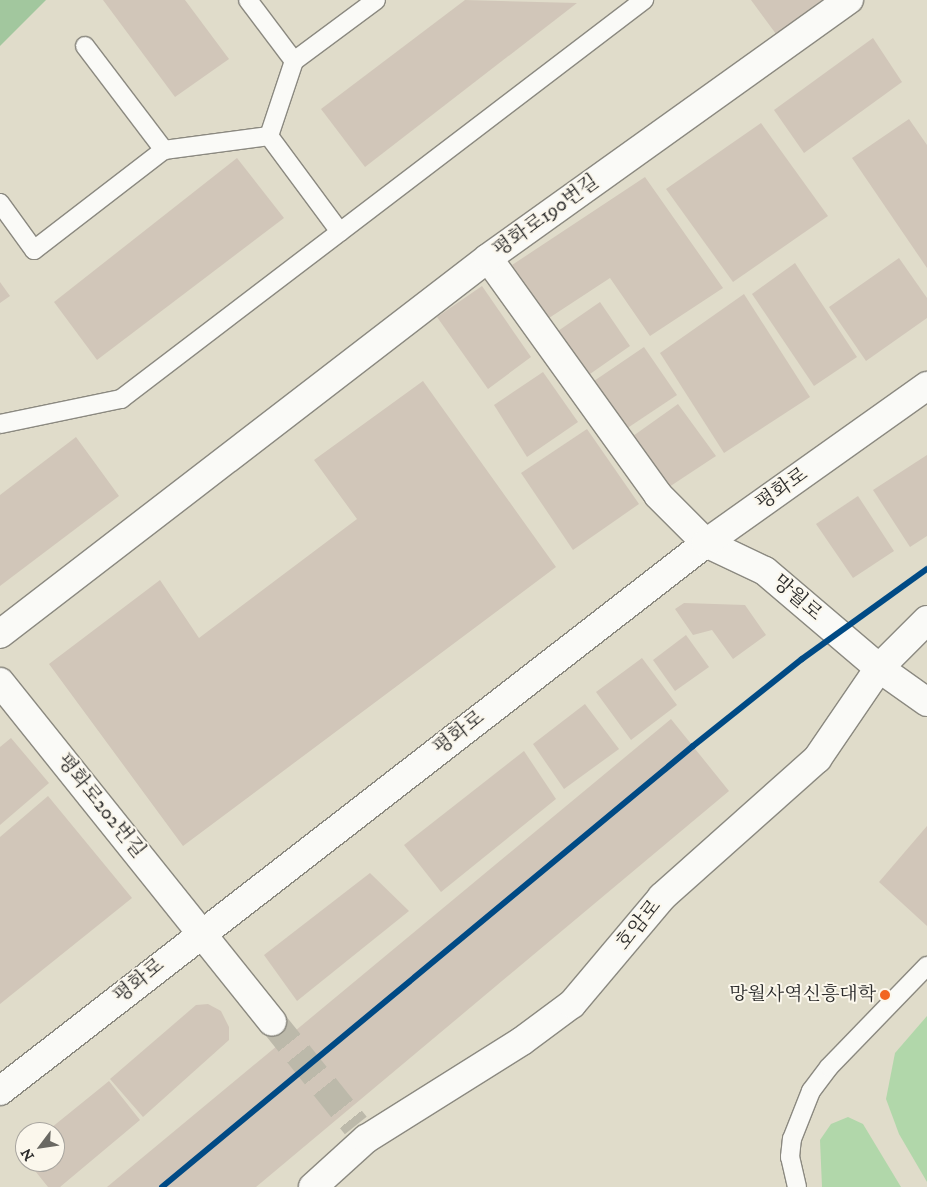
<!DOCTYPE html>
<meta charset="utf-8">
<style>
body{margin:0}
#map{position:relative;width:927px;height:1187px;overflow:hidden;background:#e0dcca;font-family:"IM FELL DW Pica","Noto Serif KR",serif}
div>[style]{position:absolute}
.green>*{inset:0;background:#b1d7aa}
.forest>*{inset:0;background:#a2c79e}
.building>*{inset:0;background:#d1c6b9}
.minor-tunnel>*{height:28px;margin-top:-14px;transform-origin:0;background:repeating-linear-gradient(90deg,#bcb9aa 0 28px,transparent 0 42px)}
.roads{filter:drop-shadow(1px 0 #8b8980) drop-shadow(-1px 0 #8b8980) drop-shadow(0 1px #8b8980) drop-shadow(0 -1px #8b8980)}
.service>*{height:18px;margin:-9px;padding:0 9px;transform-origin:9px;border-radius:9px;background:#fafaf7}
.minor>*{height:28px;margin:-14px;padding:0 14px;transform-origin:14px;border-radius:14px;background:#fafaf7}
.secondary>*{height:28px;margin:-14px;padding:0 14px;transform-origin:14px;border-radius:14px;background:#fafaf7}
.metro-1>*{height:6px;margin:-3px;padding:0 3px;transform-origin:3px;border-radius:3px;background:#004a85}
.dots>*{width:14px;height:14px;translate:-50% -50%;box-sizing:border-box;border:2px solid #fbf7ec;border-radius:50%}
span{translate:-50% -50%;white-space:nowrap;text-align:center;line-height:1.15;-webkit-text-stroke:4px #fbf7ec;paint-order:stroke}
.bus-label{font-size:19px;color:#2b2b2b}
.right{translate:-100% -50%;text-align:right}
.street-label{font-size:20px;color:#2b2b2b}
.north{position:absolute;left:15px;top:1122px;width:50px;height:50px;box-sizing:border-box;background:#fbf7ec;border:1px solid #a8a59f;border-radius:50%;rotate:239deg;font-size:14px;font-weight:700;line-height:20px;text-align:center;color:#2b2b2b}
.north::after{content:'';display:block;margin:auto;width:18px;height:22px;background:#6a6963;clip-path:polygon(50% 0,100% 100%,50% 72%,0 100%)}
</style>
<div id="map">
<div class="green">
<div style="clip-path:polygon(927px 1016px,927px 1182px,899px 1134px,886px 1099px,895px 1053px)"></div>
<div style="clip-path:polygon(848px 1117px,863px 1124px,901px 1187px,822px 1187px,820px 1140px,831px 1124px)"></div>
</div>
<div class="forest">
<div style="clip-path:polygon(0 0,46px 0,0 46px)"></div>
</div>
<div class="building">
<div style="clip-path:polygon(103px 0,185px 0,229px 59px,175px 97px)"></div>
<div style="clip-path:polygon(465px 0,577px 3px,365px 167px,321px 109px)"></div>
<div style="clip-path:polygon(751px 0,822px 0,776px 34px)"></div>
<div style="clip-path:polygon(873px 38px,902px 82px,804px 153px,774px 110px)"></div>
<div style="clip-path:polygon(909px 119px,927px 145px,927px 268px,852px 158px)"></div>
<div style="clip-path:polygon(761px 123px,828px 216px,733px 282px,666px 189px)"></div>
<div style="clip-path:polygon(237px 158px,284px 218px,97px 360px,54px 302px)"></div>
<div style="clip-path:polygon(645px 177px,723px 288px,650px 336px,610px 278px,549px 318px,512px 265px)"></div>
<div style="clip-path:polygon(899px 258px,927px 298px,927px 318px,866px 361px,829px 307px)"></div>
<div style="clip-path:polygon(795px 263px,857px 357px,814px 386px,752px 294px)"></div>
<div style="clip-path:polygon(0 282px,10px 296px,0 303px)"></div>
<div style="clip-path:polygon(482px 286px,531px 357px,488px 389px,437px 317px)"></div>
<div style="clip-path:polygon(744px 294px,810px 397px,724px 453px,660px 353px)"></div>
<div style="clip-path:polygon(600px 302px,630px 346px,590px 374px,558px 331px)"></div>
<div style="clip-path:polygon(644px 347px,677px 395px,626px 429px,594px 381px)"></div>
<div style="clip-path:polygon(543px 372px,578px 422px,527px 457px,494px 405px)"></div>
<div style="clip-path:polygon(423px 381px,556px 567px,183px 846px,49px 664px,160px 580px,199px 638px,357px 519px,314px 460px)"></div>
<div style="clip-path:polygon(678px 404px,716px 456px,669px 487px,633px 436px)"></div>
<div style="clip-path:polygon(587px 429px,639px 504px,573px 550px,521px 473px)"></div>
<div style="clip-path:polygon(76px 437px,119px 496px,0 586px,0 495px)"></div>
<div style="clip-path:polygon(927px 455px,927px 536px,910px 547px,873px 490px)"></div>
<div style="clip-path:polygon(858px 496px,894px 551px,853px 578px,816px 524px)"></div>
<div style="clip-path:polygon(684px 603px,745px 605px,766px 635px,733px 659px,712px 630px,693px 635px,675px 609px)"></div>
<div style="clip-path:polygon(686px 635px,709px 667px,675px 691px,653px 660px)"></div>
<div style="clip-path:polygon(642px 658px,677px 705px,631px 740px,596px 692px)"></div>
<div style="clip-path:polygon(585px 704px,619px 749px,564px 789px,533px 744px)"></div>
<div style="clip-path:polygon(671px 719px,729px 791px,256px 1187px,107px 1187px)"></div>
<div style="clip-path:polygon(11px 738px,49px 783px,0 825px,0 747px)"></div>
<div style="clip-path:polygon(524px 751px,556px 799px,441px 892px,404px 845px)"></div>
<div style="clip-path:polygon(48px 796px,132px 898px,0 1004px,0 837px)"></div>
<div style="clip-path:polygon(927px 826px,927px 926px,879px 882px)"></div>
<div style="clip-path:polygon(370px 873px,409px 911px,297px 1001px,264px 955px)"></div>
<div style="clip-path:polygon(208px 1004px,221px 1011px,229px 1027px,229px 1040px,143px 1117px,110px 1079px,196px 1005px)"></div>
<div style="clip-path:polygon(109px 1081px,140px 1120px,60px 1187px,48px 1187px,28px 1162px,55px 1162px,55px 1132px,46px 1132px)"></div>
</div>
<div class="minor-tunnel">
<div style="left:272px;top:1021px;width:134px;rotate:51.3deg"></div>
</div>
<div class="roads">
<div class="service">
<div style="left:248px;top:0;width:76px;rotate:53deg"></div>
<div style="left:85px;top:46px;width:131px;rotate:52.8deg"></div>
<div style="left:0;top:203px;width:58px;rotate:54.1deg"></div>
<div style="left:34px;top:250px;width:164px;rotate:-37.6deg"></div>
<div style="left:164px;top:150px;width:106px;rotate:-7.6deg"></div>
<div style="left:340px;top:232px;width:119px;rotate:-126.5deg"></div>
<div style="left:269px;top:136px;width:79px;rotate:-71.6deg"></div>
<div style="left:294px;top:61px;width:102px;rotate:-36.6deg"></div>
<div style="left:0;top:424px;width:124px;rotate:-11.7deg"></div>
<div style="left:121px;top:399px;width:658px;rotate:-37.34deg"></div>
<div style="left:797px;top:1187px;width:31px;rotate:-103deg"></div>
<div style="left:790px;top:1157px;width:18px;rotate:-84deg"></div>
<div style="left:792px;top:1139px;width:52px;rotate:-68.4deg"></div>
<div style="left:811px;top:1091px;width:30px;rotate:-53deg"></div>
<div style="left:829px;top:1067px;width:141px;rotate:-45.9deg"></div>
</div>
<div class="minor">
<div style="left:488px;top:258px;width:292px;rotate:54.3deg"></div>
<div style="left:658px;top:495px;width:68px;rotate:45deg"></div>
<div style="left:706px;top:543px;width:65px;rotate:25.4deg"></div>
<div style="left:765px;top:571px;width:150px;rotate:40.4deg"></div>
<div style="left:879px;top:668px;width:59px;rotate:35.3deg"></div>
<div style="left:0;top:634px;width:616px;rotate:-37.61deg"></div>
<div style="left:488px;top:258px;width:444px;rotate:-35.6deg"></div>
<div style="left:0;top:682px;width:435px;rotate:51.3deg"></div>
<div style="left:313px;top:1187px;width:72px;rotate:-42.2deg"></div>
<div style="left:366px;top:1139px;width:184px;rotate:-32.1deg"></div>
<div style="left:522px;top:1041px;width:62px;rotate:-36.5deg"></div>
<div style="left:572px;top:1004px;width:140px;rotate:-49.9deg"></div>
<div style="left:662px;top:897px;width:208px;rotate:-41.7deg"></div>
<div style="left:817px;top:759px;width:110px;rotate:-55.7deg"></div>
<div style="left:879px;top:668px;width:68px;rotate:-45deg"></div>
</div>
<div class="secondary">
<div style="left:0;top:1091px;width:894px;rotate:-37.82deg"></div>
<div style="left:706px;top:543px;width:271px;rotate:-35.4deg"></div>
</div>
</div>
<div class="metro-1">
<div style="left:162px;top:1187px;width:690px;rotate:-39.71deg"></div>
<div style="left:693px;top:746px;width:139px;rotate:-38.6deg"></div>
<div style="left:802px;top:659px;width:154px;rotate:-35.8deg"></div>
</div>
<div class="dots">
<div style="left:885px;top:995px;background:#f26522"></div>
</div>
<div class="bus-label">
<span class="right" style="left:876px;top:995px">망월사역신흥대학</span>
</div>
<div class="street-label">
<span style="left:546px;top:216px;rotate:-36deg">평화로190번길</span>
<span style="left:782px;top:489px;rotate:-35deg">평화로</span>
<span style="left:797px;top:598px;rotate:41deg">망월로</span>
<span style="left:459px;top:733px;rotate:-38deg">평화로</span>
<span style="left:101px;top:806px;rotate:51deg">평화로202번길</span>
<span style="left:639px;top:925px;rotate:-51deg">호암로</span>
<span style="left:139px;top:981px;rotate:-39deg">평화로</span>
</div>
<div class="north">N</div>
</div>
